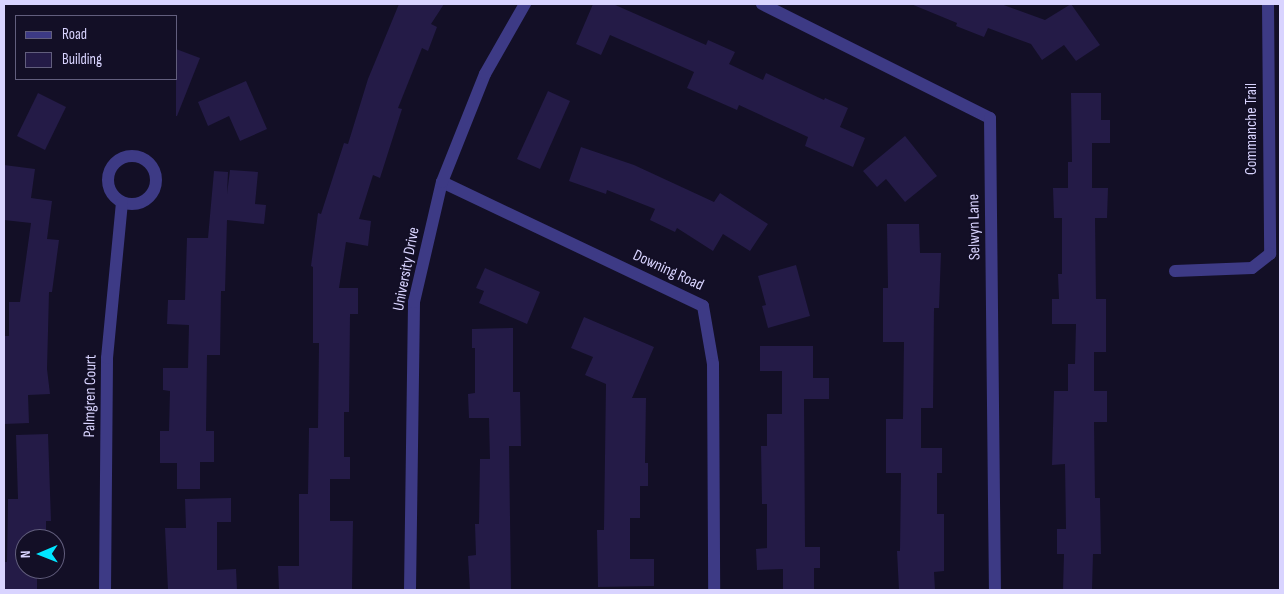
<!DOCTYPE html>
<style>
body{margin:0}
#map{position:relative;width:1284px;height:594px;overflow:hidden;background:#130f26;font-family:"Sofia Sans Condensed",sans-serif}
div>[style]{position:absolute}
.building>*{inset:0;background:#241b47}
.street>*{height:12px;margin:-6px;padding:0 6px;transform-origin:6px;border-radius:6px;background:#3d3a85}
.street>.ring{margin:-6px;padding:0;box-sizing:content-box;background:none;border:12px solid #3d3a85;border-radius:50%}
span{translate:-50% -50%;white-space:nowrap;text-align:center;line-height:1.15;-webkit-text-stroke:4px #130f26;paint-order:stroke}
.street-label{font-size:16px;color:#d9d4ff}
.frame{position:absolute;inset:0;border:5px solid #d9d4ff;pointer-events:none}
.legend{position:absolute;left:15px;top:15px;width:162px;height:65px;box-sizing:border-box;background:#130f26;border:1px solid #625e7d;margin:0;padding:6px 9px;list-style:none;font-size:15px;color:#d9d4ff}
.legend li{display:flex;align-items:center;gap:10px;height:25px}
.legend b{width:25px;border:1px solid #625e7d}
.north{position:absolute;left:15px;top:529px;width:50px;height:50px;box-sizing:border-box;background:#130f26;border:1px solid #625e7d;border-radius:50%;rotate:269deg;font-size:14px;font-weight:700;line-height:20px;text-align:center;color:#d9d4ff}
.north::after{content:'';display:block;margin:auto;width:18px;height:22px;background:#00e5ff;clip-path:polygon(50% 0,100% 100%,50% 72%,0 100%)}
</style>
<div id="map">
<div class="building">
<div style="clip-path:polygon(399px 4px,444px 4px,431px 24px,437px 27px,428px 51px,422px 48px,398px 108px,402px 109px,380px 178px,373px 175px,359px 219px,371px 221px,368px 246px,346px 242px,339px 288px,358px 288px,358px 314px,350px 314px,349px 412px,344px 412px,344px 457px,350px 457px,350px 479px,330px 479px,330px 521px,353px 521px,352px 590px,279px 590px,278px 566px,299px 566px,299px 494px,308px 494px,309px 428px,318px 428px,319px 343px,313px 343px,313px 267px,311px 266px,318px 213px,321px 214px,344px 143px,348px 144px,368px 79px)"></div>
<div style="clip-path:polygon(593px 4px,613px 4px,706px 45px,708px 40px,735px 52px,729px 64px,763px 80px,766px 73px,824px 100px,825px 98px,848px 108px,840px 127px,865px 138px,853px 167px,805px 146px,808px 137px,739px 105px,737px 110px,687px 88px,694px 72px,610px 35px,601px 55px,576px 44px)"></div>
<div style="clip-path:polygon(911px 4px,1001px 4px,1045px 20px,1071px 4px,1100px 45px,1076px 61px,1064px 45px,1042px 60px,1031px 44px,988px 28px,984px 37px,956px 26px,957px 23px)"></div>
<div style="clip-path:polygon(176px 49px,200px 58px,177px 116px,176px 116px)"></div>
<div style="clip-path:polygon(246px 81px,267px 129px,240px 141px,229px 116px,208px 126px,198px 102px)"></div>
<div style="clip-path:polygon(548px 91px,570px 101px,540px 169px,517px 159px)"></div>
<div style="clip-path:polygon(38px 93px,66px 107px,45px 150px,17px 136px)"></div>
<div style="clip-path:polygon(1071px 93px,1101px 93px,1101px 120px,1110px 120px,1110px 143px,1092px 143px,1092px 188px,1108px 188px,1107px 218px,1095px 218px,1096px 299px,1106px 299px,1106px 352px,1094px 352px,1094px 391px,1107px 391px,1107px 422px,1094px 422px,1095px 498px,1100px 498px,1101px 554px,1093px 554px,1092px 590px,1063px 590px,1064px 554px,1057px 554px,1057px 529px,1066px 529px,1065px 464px,1052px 465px,1054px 391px,1068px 391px,1068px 364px,1075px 364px,1076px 324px,1052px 324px,1052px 299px,1059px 299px,1058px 274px,1062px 274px,1062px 218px,1054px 218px,1053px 188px,1068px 188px,1068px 162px,1072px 162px)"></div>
<div style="clip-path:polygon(905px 136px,937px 176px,905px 202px,886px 179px,877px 187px,863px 171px)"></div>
<div style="clip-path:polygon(581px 147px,634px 165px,714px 202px,720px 193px,768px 224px,750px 251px,723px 234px,713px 251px,677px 228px,675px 232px,650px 220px,655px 209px,607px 190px,606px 194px,569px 181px)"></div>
<div style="clip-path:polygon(4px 165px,35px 169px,31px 198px,52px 201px,47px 239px,59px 240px,52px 292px,49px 292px,47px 369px,50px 394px,28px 395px,29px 423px,4px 424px,4px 336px,9px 336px,9px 302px,20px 302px,31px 223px,4px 220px)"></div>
<div style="clip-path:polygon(230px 170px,258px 172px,255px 204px,266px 205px,264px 224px,227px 220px,225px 291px,221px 291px,220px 355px,207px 355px,206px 431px,214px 431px,214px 462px,200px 462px,200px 489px,177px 489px,177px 463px,160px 463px,160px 431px,169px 431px,170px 391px,163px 390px,163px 368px,188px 368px,189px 325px,167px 324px,168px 300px,185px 300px,187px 238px,208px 238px,214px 171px,228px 172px,227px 194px)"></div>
<div style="clip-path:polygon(887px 224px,919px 224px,920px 253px,941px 253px,939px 308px,934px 308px,933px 408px,921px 408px,921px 448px,942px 448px,942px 473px,937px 473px,937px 514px,944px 514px,944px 571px,934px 572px,935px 590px,899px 590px,897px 551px,900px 551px,901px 473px,886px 473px,886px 419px,903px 419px,904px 342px,883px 342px,883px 288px,888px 288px)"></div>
<div style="clip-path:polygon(796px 265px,810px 316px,768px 328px,762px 306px,766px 305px,758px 276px)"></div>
<div style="clip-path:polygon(485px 268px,540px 292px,527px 324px,479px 303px,484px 291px,476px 288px)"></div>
<div style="clip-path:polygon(584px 317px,654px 347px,632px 398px,646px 398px,645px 463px,648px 463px,648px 486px,640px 486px,640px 518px,630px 518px,630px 559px,654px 559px,654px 586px,598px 587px,597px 530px,604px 530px,606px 384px,585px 375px,593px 357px,571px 348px)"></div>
<div style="clip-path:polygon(513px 328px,513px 392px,520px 392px,521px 446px,509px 446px,511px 590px,470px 590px,468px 556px,476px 555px,475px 524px,479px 524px,480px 459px,490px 459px,489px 418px,469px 418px,468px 394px,475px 393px,475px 348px,472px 348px,472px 329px)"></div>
<div style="clip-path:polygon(760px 346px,813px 346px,813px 378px,829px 378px,829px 399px,804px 399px,805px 547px,820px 547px,820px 568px,814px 568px,814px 590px,783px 590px,783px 569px,757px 570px,756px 549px,767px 548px,767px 504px,762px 504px,761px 446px,767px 446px,767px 414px,782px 414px,782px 371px,760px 371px)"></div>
<div style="clip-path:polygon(48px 434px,51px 521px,46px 521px,46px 539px,25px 539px,25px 569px,37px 569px,37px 590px,4px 590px,4px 562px,7px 562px,8px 499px,18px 499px,16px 435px)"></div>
<div style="clip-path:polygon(231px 498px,231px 522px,217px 522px,217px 570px,236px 569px,237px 590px,168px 590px,165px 528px,186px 528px,185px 499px)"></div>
</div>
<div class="street">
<div style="left:762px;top:4px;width:255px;rotate:26.6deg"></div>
<div style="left:990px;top:118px;width:472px;rotate:89.4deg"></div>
<div style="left:1268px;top:4px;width:250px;rotate:89.5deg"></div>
<div class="ring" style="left:108px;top:156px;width:36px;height:36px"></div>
<div style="left:442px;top:182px;width:289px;rotate:25.4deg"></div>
<div style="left:703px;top:306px;width:59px;rotate:80.2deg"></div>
<div style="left:713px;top:364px;width:226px;rotate:89.7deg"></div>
<div style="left:1175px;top:271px;width:77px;rotate:-2.2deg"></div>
<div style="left:1252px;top:268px;width:23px;rotate:-38deg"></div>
<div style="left:105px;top:590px;width:232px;rotate:-89.5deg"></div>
<div style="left:107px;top:358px;width:156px;rotate:-84.5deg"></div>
<div style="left:410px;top:590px;width:288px;rotate:-89.2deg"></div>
<div style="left:414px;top:302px;width:123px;rotate:-76.9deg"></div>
<div style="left:442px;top:182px;width:116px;rotate:-68.3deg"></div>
<div style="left:485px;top:74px;width:81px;rotate:-60.3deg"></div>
</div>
<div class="street-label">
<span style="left:1252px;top:129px;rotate:-90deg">Commanche Trail</span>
<span style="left:975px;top:227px;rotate:-91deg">Selwyn Lane</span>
<span style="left:407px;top:269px;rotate:-79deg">University Drive</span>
<span style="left:668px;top:271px;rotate:25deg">Downing Road</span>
<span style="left:91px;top:396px;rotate:-89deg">Palmgren Court</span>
</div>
<div class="frame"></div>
<ul class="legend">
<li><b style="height:6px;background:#3d3a85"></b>Road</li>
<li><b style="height:14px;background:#241b47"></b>Building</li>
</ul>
<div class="north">N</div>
</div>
